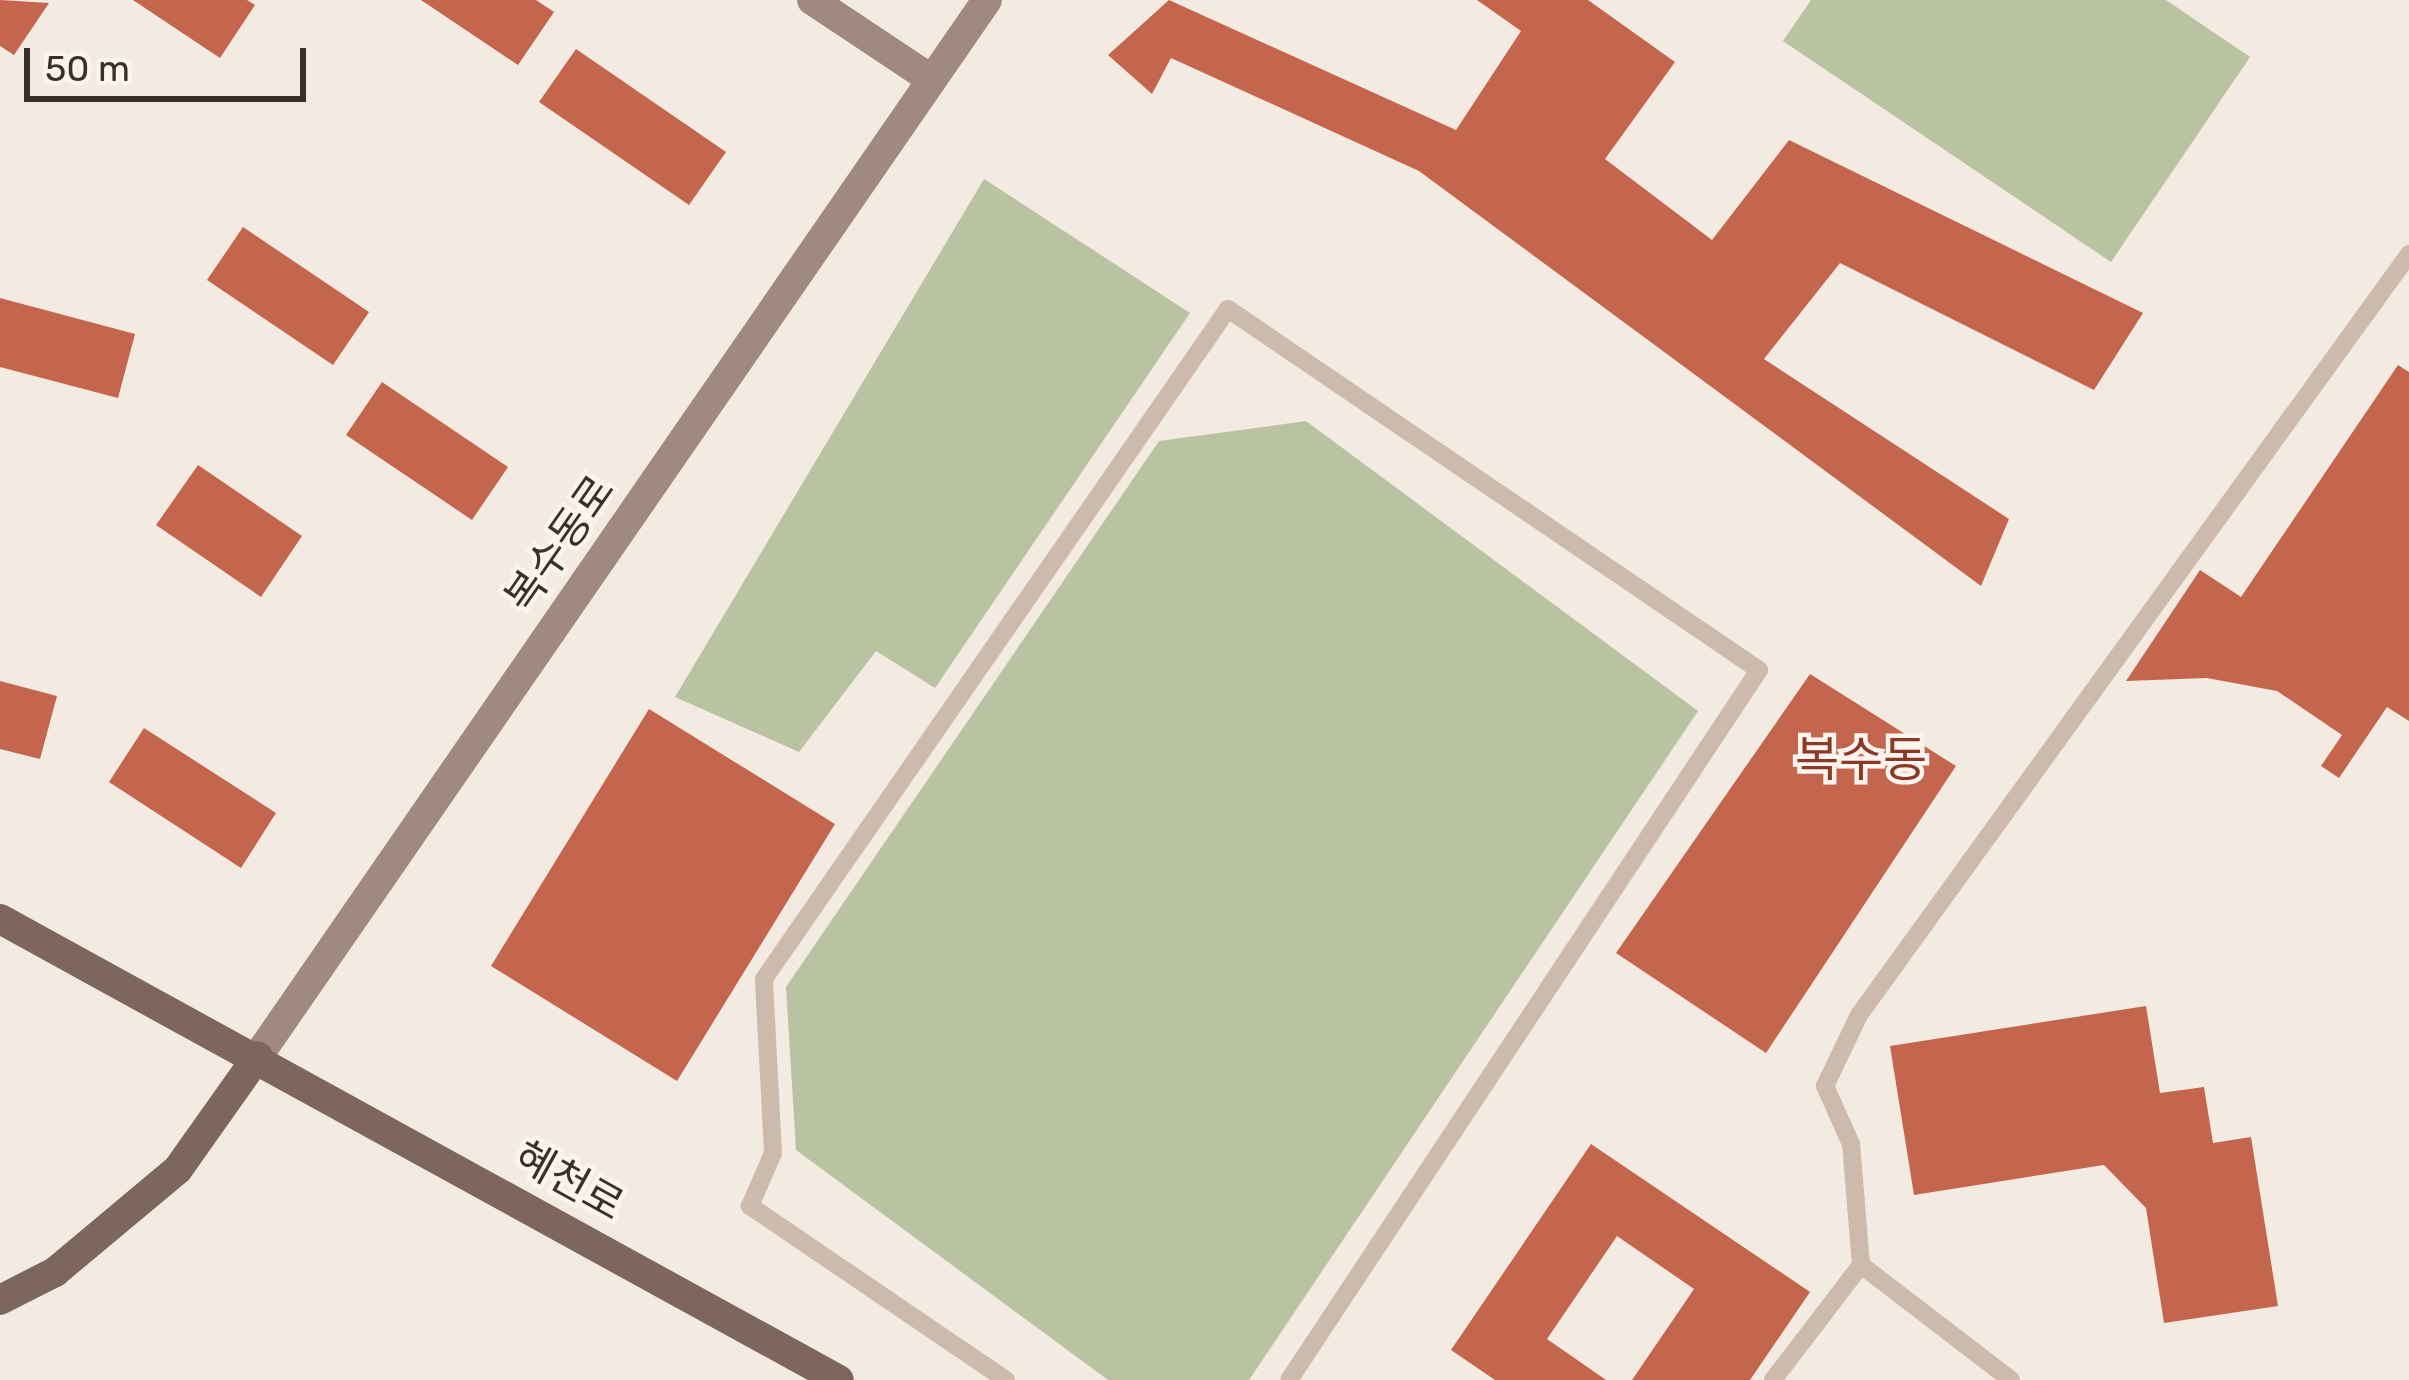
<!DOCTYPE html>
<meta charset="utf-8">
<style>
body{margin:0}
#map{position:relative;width:2409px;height:1380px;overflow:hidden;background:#f3eae1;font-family:Rubik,"Noto Sans KR",sans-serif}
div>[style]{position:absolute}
.green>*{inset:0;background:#b9c3a1}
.building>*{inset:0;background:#c4664e}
.lane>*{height:18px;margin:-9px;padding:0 9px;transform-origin:9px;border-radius:9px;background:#ccbaad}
.secondary>*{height:30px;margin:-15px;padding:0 15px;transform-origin:15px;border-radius:15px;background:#a0897e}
.primary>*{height:30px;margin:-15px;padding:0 15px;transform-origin:15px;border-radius:15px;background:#7c665d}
span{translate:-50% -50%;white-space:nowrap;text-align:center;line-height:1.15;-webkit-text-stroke:9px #fbf4ee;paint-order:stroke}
.street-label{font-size:42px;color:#3a2f2b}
.quarter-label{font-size:48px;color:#893925}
.scale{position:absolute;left:24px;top:48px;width:282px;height:54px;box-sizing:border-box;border:6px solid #3a2f2b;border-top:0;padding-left:15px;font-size:36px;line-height:42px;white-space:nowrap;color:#3a2f2b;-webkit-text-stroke:9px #fbf4ee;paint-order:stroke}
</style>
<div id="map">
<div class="green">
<div style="clip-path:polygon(1811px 0,2166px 0,2250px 57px,2111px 262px,1783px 41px)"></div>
<div style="clip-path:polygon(984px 179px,1190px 313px,935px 688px,876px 651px,799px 752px,675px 697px)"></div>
<div style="clip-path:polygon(1306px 421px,1698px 711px,1249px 1380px,1108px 1380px,796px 1150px,786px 987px,1159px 441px)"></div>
</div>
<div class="building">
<div style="clip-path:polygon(0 0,49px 3px,14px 55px,0 46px)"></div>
<div style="clip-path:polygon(133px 0,247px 0,255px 5px,220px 58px)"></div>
<div style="clip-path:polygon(421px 0,536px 0,554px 12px,518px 65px)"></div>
<div style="clip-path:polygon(1169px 0,1456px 130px,1521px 31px,1477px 0,1588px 0,1675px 62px,1605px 159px,1712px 240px,1789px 140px,2143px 313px,2094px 390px,1840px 263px,1764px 359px,2009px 519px,1981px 586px,1419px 171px,1171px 58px,1152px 94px,1108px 55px)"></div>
<div style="clip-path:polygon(576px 49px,726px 152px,689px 205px,539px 102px)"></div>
<div style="clip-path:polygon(243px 227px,369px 312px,333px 365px,207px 280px)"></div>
<div style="clip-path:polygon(0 298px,135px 334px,118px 398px,0 367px)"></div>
<div style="clip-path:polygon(2398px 365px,2409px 372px,2409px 721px,2387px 707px,2339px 778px,2321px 766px,2342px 735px,2277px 691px,2207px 678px,2126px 681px,2200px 570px,2241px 597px)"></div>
<div style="clip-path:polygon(382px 382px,508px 467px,472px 520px,346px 435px)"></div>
<div style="clip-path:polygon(198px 465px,302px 536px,261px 597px,156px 525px)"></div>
<div style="clip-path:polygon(1810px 674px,1956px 766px,1766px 1053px,1616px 953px)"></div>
<div style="clip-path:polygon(0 681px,57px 696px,40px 759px,0 749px)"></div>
<div style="clip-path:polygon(649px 709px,835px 824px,677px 1081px,491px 966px)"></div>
<div style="clip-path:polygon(144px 728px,276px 813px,241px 868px,109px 782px)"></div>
<div style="clip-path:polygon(2146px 1006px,2160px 1093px,2204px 1087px,2213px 1143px,2251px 1137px,2278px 1306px,2164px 1323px,2146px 1208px,2104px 1165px,1914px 1195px,1890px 1046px)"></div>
<div style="clip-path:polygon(1591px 1144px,1810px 1292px,1750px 1380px,1632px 1380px,1694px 1289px,1617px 1236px,1547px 1339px,1606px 1380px,1495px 1380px,1451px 1350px)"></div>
</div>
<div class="lane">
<div style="left:1006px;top:1380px;width:310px;rotate:-145.8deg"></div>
<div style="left:750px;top:1206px;width:58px;rotate:-66.5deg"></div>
<div style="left:773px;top:1153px;width:174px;rotate:-93deg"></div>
<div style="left:764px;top:979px;width:815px;rotate:-55.3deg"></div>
<div style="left:1228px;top:309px;width:642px;rotate:34.21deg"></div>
<div style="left:1759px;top:670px;width:851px;rotate:123.5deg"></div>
<div style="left:1773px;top:1380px;width:145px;rotate:-52.6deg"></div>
<div style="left:2011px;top:1380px;width:189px;rotate:-142.5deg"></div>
<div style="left:1861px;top:1265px;width:121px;rotate:-94.7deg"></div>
<div style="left:1851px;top:1144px;width:64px;rotate:-114.1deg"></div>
<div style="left:1825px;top:1086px;width:79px;rotate:-64.4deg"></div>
<div style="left:1859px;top:1015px;width:939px;rotate:-54.14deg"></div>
</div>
<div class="secondary">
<div style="left:812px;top:0;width:143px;rotate:33.6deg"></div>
<div style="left:258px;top:1056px;width:1283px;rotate:-55.38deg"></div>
</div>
<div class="primary">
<div style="left:0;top:919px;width:957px;rotate:28.79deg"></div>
<div style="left:0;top:1300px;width:62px;rotate:-27deg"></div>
<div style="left:55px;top:1272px;width:160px;rotate:-39.9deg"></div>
<div style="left:178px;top:1169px;width:138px;rotate:-54.7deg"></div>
</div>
<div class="street-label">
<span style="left:560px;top:544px;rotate:-55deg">복수동로</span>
<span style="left:569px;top:1181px;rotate:29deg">혜천로</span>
</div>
<div class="quarter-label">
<span style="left:1861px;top:760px">복수동</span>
</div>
<div class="scale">50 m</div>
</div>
